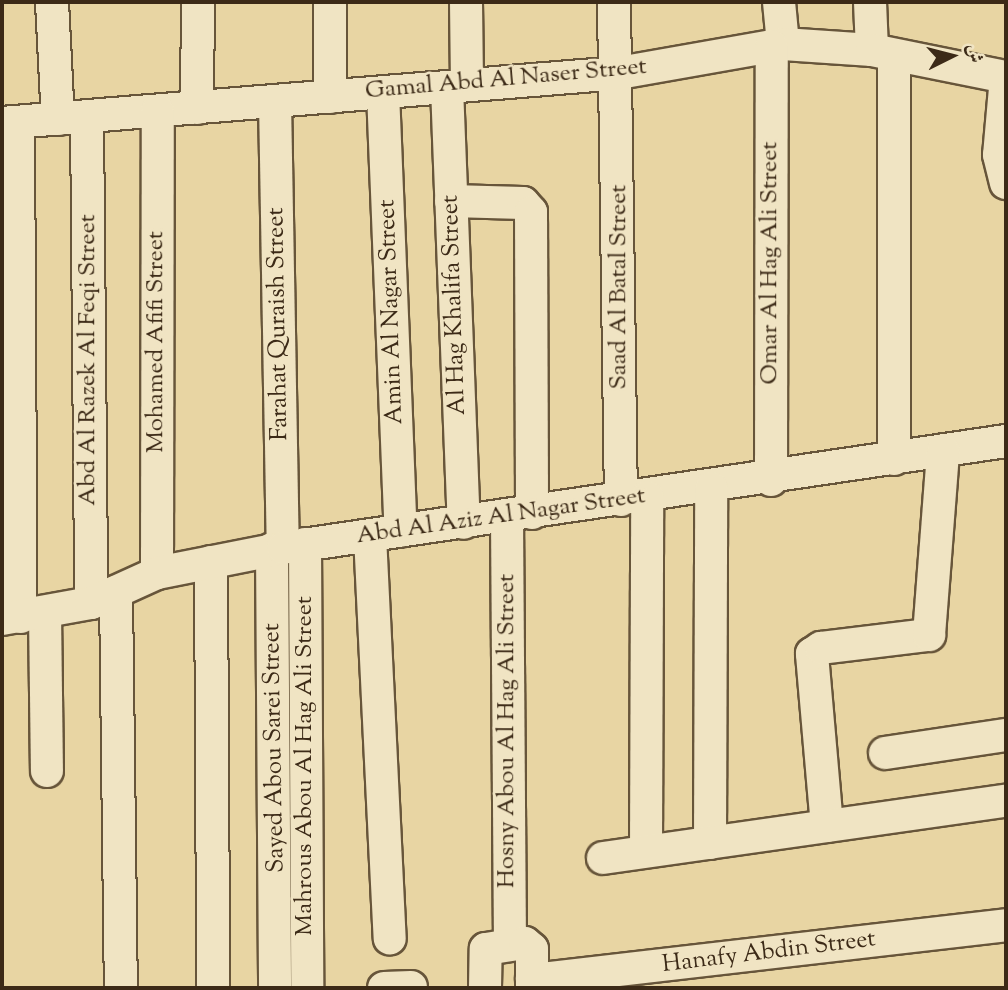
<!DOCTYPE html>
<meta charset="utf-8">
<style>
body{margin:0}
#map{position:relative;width:1008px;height:990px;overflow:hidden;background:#e8d5a3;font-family:"Sorts Mill Goudy",Amiri,serif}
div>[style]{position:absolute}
.roads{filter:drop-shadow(2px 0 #67553a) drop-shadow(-2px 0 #67553a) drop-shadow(0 2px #67553a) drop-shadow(0 -2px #67553a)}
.minor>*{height:32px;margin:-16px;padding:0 16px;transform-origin:16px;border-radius:16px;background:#f0e4c3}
span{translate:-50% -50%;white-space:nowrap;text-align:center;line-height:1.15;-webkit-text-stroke:5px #f0e4c3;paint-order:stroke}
.street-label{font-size:24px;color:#3c2a17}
.frame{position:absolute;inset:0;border:4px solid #3c2a17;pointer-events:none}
.north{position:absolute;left:917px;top:21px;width:70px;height:70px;-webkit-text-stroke:5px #f0e4c3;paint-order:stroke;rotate:84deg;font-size:19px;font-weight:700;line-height:28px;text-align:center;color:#3c2a17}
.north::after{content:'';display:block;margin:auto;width:24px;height:32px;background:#3c2a17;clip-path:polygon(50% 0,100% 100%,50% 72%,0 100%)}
</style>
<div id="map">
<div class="roads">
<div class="minor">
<div style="left:52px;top:2px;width:117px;rotate:87.1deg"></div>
<div style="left:466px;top:2px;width:83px;rotate:89.3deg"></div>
<div style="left:614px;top:2px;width:498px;rotate:89.2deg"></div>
<div style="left:779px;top:2px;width:42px;rotate:84.6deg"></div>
<div style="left:870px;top:2px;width:48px;rotate:87.6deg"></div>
<div style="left:1006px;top:77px;width:78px;rotate:95.1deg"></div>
<div style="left:999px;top:155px;width:29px;rotate:76deg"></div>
<div style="left:447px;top:87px;width:436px;rotate:87.8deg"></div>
<div style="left:383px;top:92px;width:439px;rotate:87.7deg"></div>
<div style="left:330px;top:97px;width:95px;rotate:-90deg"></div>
<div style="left:275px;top:101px;width:447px;rotate:89deg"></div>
<div style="left:197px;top:108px;width:106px;rotate:-89.5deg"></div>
<div style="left:87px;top:116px;width:487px;rotate:89.5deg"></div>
<div style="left:18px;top:122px;width:495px;rotate:89.7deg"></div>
<div style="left:2px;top:123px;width:619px;rotate:-4.63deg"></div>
<div style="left:619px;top:73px;width:167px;rotate:-10deg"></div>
<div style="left:783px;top:44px;width:89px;rotate:3.9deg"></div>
<div style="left:872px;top:50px;width:137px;rotate:11.4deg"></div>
<div style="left:451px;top:201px;width:72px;rotate:1.6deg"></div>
<div style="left:523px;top:203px;width:12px;rotate:48deg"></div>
<div style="left:531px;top:212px;width:301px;rotate:89.8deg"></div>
<div style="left:894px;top:459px;width:404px;rotate:-90deg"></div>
<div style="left:771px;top:480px;width:434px;rotate:-89.9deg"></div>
<div style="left:507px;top:517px;width:427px;rotate:89.6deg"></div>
<div style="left:370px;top:536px;width:403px;rotate:87.2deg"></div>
<div style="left:305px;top:544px;width:444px;rotate:89.7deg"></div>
<div style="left:272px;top:549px;width:439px;rotate:89.6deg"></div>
<div style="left:211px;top:562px;width:426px;rotate:89.7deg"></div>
<div style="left:157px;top:573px;width:462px;rotate:-89.9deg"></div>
<div style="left:116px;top:592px;width:396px;rotate:89.3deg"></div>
<div style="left:45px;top:612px;width:159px;rotate:89.3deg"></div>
<div style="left:2px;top:619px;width:90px;rotate:-10.2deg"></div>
<div style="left:91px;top:603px;width:72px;rotate:-24.4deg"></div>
<div style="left:157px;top:573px;width:128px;rotate:-11.2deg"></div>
<div style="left:283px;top:548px;width:731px;rotate:-8.42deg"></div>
<div style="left:885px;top:753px;width:122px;rotate:-8.5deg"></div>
<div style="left:827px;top:826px;width:173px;rotate:-95deg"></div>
<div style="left:812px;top:654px;width:11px;rotate:-34deg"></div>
<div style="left:821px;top:648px;width:109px;rotate:-6.9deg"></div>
<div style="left:929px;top:635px;width:185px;rotate:-85.6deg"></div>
<div style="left:710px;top:843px;width:355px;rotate:-89.8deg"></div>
<div style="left:646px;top:851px;width:354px;rotate:-89.8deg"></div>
<div style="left:603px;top:858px;width:407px;rotate:-8.1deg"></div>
<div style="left:532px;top:980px;width:477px;rotate:-6.6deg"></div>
<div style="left:384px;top:988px;width:27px;rotate:-2deg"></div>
<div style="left:485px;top:988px;width:39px;rotate:-89deg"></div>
<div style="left:486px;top:949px;width:39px;rotate:-9deg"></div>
<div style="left:525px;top:943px;width:9px;rotate:41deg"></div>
<div style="left:532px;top:949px;width:39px;rotate:90deg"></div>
</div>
</div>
<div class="street-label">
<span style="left:506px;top:80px;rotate:-5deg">Gamal Abd Al Naser Street</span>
<span style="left:771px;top:263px;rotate:-90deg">Omar Al Hag Ali Street</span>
<span style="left:620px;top:287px;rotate:-90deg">Saad Al Batal Street</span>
<span style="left:455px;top:305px;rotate:-92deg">Al Hag Khalifa Street</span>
<span style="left:392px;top:312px;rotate:-92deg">Amin Al Nagar Street</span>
<span style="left:279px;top:324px;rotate:-91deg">Farahat Quraish Street</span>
<span style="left:157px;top:342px;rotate:-90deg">Mohamed Afifi Street</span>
<span style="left:89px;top:360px;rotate:-90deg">Abd Al Razek Al Feqi Street</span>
<span style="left:501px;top:517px;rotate:-8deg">Abd Al Aziz Al Nagar Street</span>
<span style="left:508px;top:731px;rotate:-90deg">Hosny Abou Al Hag Ali Street</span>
<span style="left:275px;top:748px;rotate:-91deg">Sayed Abou Sarei Street</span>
<span style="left:306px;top:766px;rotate:-90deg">Mahrous Abou Al Hag Ali Street</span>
<span style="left:769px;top:953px;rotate:-7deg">Hanafy Abdin Street</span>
</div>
<div class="frame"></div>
<div class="north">ش</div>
</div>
